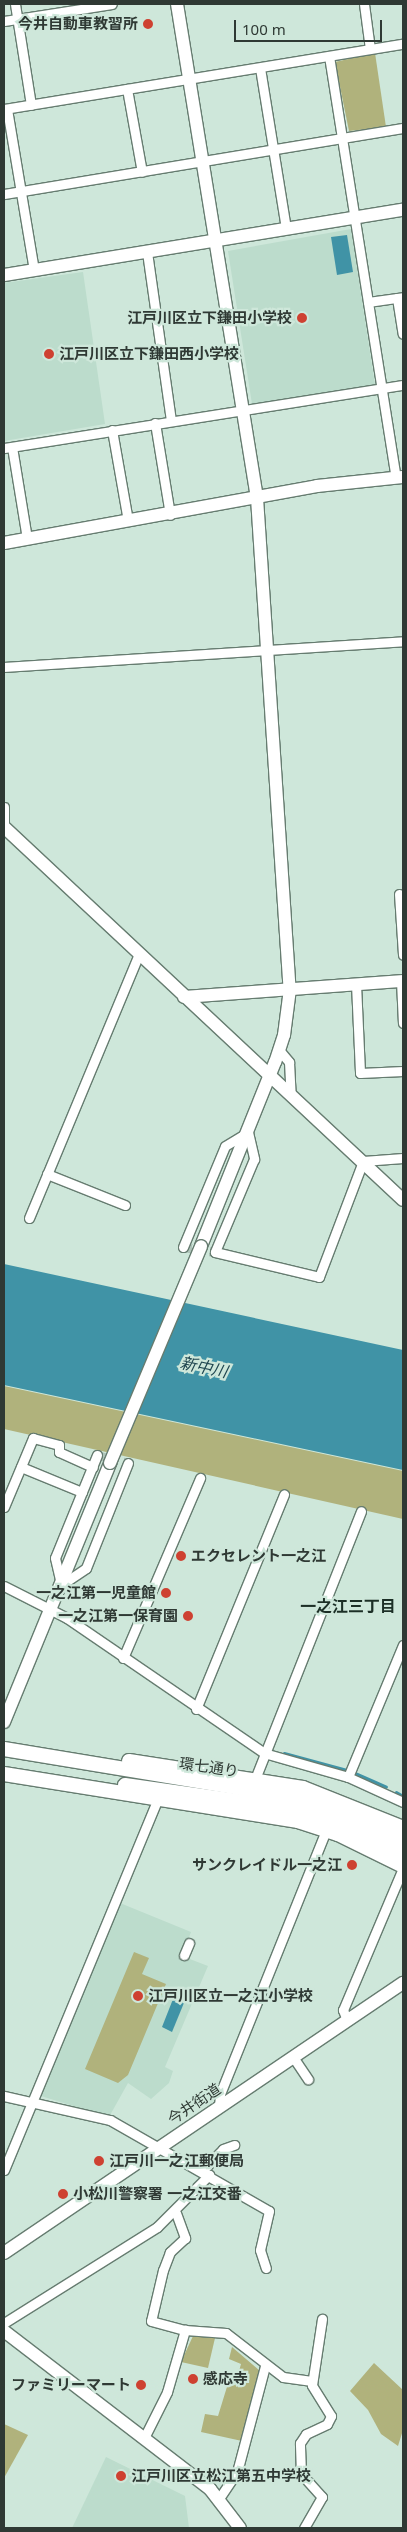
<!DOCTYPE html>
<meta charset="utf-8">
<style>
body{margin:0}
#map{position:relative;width:407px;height:2532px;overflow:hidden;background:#cee7da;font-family:"Noto Sans","Noto Sans JP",sans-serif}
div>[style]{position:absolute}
.built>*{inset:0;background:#bcdccc}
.green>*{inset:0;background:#b0b27c}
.water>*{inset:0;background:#4093a6}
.stream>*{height:3px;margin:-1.5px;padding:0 1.5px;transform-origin:1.5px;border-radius:1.5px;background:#4093a6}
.street-tunnel>*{height:9px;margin-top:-4.5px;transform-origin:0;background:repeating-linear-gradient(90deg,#aec4b9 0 9px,transparent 0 13.5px)}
.roads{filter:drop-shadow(1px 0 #667c70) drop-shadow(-1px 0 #667c70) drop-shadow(0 1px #667c70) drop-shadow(0 -1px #667c70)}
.street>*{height:9px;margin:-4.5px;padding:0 4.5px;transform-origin:4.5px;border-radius:4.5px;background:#fff}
.secondary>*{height:12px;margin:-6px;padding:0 6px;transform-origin:6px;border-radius:6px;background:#fff}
.primary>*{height:14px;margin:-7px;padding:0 7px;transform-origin:7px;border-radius:7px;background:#fff}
.bridges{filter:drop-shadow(1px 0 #667c70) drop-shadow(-1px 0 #667c70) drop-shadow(0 1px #667c70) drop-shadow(0 -1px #667c70)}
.secondary-bridge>*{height:12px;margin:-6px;padding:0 6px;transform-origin:6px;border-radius:6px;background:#fff}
.dots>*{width:14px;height:14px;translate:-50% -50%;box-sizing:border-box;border:2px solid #cee7da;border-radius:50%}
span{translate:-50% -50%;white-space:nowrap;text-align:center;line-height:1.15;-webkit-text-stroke:4.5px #cee7da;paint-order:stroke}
.poi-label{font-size:15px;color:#2f3934;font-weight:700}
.right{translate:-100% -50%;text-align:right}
.left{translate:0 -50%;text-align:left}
.street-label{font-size:15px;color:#2f3934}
.water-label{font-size:16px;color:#204650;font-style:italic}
.neighbourhood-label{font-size:16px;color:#1c2f26;font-weight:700}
.frame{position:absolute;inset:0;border:5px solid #2f3934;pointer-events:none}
.scale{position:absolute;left:234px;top:20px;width:148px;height:22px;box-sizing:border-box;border:2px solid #2f3934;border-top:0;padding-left:6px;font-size:15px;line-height:18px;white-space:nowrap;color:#2f3934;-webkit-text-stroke:4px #cee7da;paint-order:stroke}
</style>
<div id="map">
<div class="built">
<div style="clip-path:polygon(351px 229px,375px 385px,252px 404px,228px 251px)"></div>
<div style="clip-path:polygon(83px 272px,105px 424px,4px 441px,4px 283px)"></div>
<div style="clip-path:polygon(120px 1903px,191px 1932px,182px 1956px,208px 1966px,165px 2067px,173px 2071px,169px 2083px,151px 2099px,128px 2083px,109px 2117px,41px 2096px)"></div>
<div style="clip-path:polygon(106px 2457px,185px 2496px,189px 2528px,72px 2528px)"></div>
</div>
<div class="green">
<div style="clip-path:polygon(375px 53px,386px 127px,349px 131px,335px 62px)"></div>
<div style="clip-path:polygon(4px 1386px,403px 1471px,403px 1519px,4px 1429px)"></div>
<div style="clip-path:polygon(134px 1952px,149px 1958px,142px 1974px,166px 1984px,128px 2075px,118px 2083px,85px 2069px)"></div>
<div style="clip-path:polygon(193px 2336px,215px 2338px,208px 2368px,181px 2362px)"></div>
<div style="clip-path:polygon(232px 2347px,260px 2371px,242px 2441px,201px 2432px,205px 2414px,218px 2416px,230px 2377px,237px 2378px,241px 2364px,229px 2359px)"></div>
<div style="clip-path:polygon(374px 2363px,403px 2390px,403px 2430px,398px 2446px,381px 2434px,368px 2410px,350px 2391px)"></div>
<div style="clip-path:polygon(4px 2424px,28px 2435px,4px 2478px)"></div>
</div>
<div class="water">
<div style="clip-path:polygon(347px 235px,353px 272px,337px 275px,331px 237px)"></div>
<div style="clip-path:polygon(4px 1264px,403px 1350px,403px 1470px,4px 1385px)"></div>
<div style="clip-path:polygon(175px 1994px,186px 1998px,172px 2032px,162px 2027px)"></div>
</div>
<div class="stream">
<div style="left:284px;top:1753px;width:65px;rotate:15.1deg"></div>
<div style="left:353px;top:1772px;width:36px;rotate:24deg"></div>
<div style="left:396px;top:1792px;width:8px;rotate:30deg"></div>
</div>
<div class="street-tunnel">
<div style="left:183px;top:1247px;width:32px;rotate:9deg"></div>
<div style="left:97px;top:1455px;width:32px;rotate:14deg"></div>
</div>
<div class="roads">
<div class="street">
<div style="left:15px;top:4px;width:102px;rotate:81deg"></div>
<div style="left:364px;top:4px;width:45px;rotate:82.4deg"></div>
<div style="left:4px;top:21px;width:109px;rotate:-8.9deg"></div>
<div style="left:329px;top:56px;width:427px;rotate:81deg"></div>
<div style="left:260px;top:68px;width:163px;rotate:80.8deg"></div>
<div style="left:127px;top:89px;width:84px;rotate:79.8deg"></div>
<div style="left:4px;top:109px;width:404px;rotate:-9.3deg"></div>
<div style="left:7px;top:109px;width:163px;rotate:80.5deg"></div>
<div style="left:4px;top:194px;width:404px;rotate:-9.4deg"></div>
<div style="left:147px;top:252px;width:170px;rotate:81.9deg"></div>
<div style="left:397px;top:298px;width:36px;rotate:81deg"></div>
<div style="left:368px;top:302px;width:35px;rotate:-8deg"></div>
<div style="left:155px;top:423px;width:93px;rotate:80.7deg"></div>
<div style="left:112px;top:430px;width:92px;rotate:80deg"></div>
<div style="left:12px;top:447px;width:93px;rotate:80.7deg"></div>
<div style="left:4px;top:448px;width:404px;rotate:-9deg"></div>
<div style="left:4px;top:667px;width:400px;rotate:-3.7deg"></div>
<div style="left:4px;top:807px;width:21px;rotate:90deg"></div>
<div style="left:399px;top:894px;width:61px;rotate:86.2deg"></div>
<div style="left:401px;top:981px;width:42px;rotate:87.3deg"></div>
<div style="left:356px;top:984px;width:89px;rotate:87.4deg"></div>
<div style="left:360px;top:1073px;width:43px;rotate:-2.7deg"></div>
<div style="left:279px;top:1050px;width:16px;rotate:50deg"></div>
<div style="left:289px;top:1062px;width:33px;rotate:87deg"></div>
<div style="left:47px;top:1174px;width:84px;rotate:21.7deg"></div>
<div style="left:29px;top:1218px;width:286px;rotate:-67.4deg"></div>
<div style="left:183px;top:1247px;width:109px;rotate:-67.4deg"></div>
<div style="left:225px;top:1146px;width:27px;rotate:-31deg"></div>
<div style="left:248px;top:1132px;width:28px;rotate:77deg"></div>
<div style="left:254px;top:1159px;width:101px;rotate:112.8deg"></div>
<div style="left:215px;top:1252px;width:107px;rotate:13.5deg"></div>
<div style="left:319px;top:1277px;width:124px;rotate:-69.2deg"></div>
<div style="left:363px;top:1161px;width:40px;rotate:-4.3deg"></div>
<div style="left:97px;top:1455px;width:111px;rotate:112.2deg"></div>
<div style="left:55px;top:1558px;width:28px;rotate:77deg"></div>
<div style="left:61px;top:1585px;width:30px;rotate:-34deg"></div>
<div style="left:86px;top:1568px;width:113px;rotate:-68.2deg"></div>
<div style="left:21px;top:1467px;width:66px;rotate:22.3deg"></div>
<div style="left:4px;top:1507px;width:75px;rotate:-67.2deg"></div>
<div style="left:33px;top:1438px;width:27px;rotate:15deg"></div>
<div style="left:59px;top:1445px;width:7px;rotate:90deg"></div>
<div style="left:59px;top:1452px;width:37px;rotate:24deg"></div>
<div style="left:4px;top:1586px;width:71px;rotate:26.9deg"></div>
<div style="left:67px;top:1618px;width:239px;rotate:34.4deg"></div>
<div style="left:264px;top:1753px;width:87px;rotate:15.9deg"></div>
<div style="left:348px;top:1777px;width:60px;rotate:24.4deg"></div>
<div style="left:123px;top:1658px;width:196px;rotate:-66.8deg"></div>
<div style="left:196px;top:1709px;width:232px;rotate:-67.7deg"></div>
<div style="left:348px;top:1777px;width:143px;rotate:-67.4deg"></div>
<div style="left:255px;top:1779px;width:288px;rotate:-68.4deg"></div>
<div style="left:184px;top:1955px;width:13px;rotate:-67deg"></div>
<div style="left:347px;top:2020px;width:11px;rotate:-112deg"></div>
<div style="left:343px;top:2010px;width:154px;rotate:-67.1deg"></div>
<div style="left:293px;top:2057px;width:27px;rotate:56deg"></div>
<div style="left:4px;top:2096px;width:109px;rotate:12.8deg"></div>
<div style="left:110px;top:2120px;width:183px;rotate:29.8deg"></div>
<div style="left:269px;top:2211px;width:40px;rotate:103deg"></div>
<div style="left:260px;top:2250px;width:19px;rotate:72deg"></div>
<div style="left:219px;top:2106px;width:12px;rotate:-85deg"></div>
<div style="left:220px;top:2094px;width:284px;rotate:-68.1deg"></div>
<div style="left:4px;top:2170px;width:402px;rotate:-67.5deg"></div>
<div style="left:202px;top:2171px;width:30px;rotate:-46deg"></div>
<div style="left:223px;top:2149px;width:12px;rotate:-20deg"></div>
<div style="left:176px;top:2213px;width:27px;rotate:70deg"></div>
<div style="left:185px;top:2238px;width:21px;rotate:137deg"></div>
<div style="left:170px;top:2252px;width:19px;rotate:111deg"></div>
<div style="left:163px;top:2270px;width:52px;rotate:103.2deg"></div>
<div style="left:151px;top:2321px;width:35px;rotate:15deg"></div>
<div style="left:185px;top:2330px;width:41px;rotate:4.2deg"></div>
<div style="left:226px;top:2333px;width:72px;rotate:37.7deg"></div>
<div style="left:283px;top:2377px;width:29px;rotate:8deg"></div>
<div style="left:4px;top:2323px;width:181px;rotate:-32.1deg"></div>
<div style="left:157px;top:2227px;width:74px;rotate:-45deg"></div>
<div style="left:144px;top:2438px;width:51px;rotate:-63.4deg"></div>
<div style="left:167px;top:2392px;width:65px;rotate:-73.8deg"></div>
<div style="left:218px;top:2500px;width:34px;rotate:-56deg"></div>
<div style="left:237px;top:2472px;width:110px;rotate:-75.2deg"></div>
<div style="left:304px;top:2528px;width:36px;rotate:-60deg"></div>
<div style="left:322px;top:2497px;width:31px;rotate:-132deg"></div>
<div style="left:301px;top:2474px;width:31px;rotate:-92deg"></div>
<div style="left:300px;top:2443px;width:11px;rotate:-56deg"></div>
<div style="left:306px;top:2434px;width:23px;rotate:-25deg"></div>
<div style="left:327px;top:2424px;width:9px;rotate:-63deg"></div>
<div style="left:331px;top:2416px;width:36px;rotate:-122deg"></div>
<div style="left:312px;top:2385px;width:67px;rotate:-81.4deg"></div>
</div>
<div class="secondary">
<div style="left:177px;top:4px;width:500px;rotate:80.8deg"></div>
<div style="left:257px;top:498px;width:492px;rotate:86.2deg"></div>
<div style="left:290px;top:989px;width:46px;rotate:97.4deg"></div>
<div style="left:284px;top:1035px;width:28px;rotate:108deg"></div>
<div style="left:275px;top:1062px;width:198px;rotate:111.9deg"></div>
<div style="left:4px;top:275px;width:404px;rotate:-9.3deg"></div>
<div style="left:4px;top:543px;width:318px;rotate:-10.3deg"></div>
<div style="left:317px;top:486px;width:86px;rotate:-6deg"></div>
<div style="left:4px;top:827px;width:546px;rotate:43.07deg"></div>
<div style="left:184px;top:997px;width:220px;rotate:-4.2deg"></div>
<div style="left:4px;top:1722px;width:280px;rotate:-67.7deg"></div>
<div style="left:4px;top:2253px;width:482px;rotate:-34.1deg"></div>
<div style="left:4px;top:2331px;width:260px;rotate:37.5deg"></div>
<div style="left:210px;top:2489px;width:49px;rotate:52.4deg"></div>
</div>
<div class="primary">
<div style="left:4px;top:1749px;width:295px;rotate:9.4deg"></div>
<div style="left:295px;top:1797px;width:43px;rotate:17.6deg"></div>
<div style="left:336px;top:1810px;width:73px;rotate:24.1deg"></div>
<div style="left:129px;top:1761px;width:176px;rotate:8.8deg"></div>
<div style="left:303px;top:1788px;width:108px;rotate:21.8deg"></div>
<div style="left:4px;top:1774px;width:298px;rotate:9.1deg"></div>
<div style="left:298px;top:1821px;width:42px;rotate:18deg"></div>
<div style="left:338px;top:1834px;width:72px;rotate:26.2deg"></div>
<div style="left:125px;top:1785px;width:170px;rotate:8.1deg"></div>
<div style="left:293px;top:1809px;width:41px;rotate:15.4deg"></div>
<div style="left:333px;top:1820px;width:77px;rotate:25.2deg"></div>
</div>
</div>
<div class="bridges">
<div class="secondary-bridge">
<div style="left:110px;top:1463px;width:235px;rotate:-67.2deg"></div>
</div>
</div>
<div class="dots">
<div style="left:148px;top:24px;background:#ce4131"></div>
<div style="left:302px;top:318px;background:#ce4131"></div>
<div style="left:49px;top:354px;background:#ce4131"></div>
<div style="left:181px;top:1556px;background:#ce4131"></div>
<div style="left:166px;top:1593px;background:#ce4131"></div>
<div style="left:188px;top:1616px;background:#ce4131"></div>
<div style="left:352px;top:1865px;background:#ce4131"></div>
<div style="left:138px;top:1996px;background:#ce4131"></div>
<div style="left:99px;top:2161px;background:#ce4131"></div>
<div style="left:63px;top:2194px;background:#ce4131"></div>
<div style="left:193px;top:2379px;background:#ce4131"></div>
<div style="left:141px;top:2385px;background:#ce4131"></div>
<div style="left:121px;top:2476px;background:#ce4131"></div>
</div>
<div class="poi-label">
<span class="right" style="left:138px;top:24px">今井自動車教習所</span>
<span class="right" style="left:292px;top:318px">江戸川区立下鎌田小学校</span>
<span class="left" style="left:59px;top:354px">江戸川区立下鎌田西小学校</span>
<span class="left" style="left:191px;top:1556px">エクセレント一之江</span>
<span class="right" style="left:156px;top:1593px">一之江第一児童館</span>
<span class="right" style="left:178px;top:1616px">一之江第一保育園</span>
<span class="right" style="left:342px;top:1865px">サンクレイドル一之江</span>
<span class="left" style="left:148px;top:1996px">江戸川区立一之江小学校</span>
<span class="left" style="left:109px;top:2161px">江戸川一之江郵便局</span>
<span class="left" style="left:73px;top:2194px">小松川警察署 一之江交番</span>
<span class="left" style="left:203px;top:2379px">感応寺</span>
<span class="right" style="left:131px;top:2385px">ファミリーマート</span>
<span class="left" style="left:131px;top:2476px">江戸川区立松江第五中学校</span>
</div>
<div class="street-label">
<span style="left:209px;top:1767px;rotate:8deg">環七通り</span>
<span style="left:194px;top:2104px;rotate:-34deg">今井街道</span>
</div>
<div class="water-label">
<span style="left:204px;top:1367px;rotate:12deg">新中川</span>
</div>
<div class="neighbourhood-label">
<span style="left:348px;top:1606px">一之江三丁目</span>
</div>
<div class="frame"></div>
<div class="scale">100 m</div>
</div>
